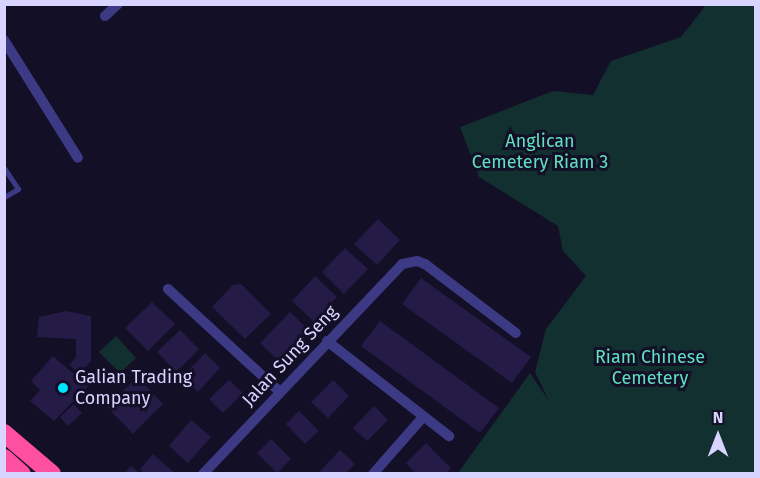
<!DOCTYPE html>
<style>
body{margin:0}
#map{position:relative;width:760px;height:478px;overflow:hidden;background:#130f26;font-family:"Fira Sans",sans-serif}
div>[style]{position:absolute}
.green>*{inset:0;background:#12302f}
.building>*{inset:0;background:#241b47}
.lane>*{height:5px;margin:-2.5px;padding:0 2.5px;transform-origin:2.5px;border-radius:2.5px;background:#3d3a85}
.street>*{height:10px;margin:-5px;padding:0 5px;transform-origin:5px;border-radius:5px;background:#3d3a85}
.highway>*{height:18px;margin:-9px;padding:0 9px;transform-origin:9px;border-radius:9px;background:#ff4fa3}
.dots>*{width:16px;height:16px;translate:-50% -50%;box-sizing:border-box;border:3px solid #130f26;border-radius:50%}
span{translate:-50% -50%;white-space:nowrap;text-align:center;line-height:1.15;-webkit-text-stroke:6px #130f26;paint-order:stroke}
.park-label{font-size:18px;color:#5fe0c0}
.street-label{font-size:18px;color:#d9d4ff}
.poi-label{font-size:18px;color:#d9d4ff}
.left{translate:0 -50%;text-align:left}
.frame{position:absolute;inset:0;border:6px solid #d9d4ff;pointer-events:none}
.north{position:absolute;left:688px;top:406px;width:60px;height:60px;-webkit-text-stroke:4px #130f26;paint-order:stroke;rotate:0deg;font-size:16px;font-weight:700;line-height:24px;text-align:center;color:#d9d4ff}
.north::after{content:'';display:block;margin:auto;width:21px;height:27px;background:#d9d4ff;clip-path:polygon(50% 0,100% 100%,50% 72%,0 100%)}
</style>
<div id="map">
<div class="green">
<div style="clip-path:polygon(706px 5px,755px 5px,755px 473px,458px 473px,530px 373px,549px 401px,535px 372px,546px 329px,586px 276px,563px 251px,558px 226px,479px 177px,460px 127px,553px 91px,593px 95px,611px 61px,681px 37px)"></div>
<div style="clip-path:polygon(116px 336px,136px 358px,120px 373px,99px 352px)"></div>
</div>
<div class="building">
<div style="clip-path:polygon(378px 219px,400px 240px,377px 265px,354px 244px)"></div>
<div style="clip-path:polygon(345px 248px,368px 269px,344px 294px,322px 272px)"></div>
<div style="clip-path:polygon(315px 276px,337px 297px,314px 322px,292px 301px)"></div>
<div style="clip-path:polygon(421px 278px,531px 357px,512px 383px,402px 304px)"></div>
<div style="clip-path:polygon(241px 284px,271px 314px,245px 339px,212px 307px,233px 285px)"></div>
<div style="clip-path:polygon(152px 302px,175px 324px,148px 351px,125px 328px)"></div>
<div style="clip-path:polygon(66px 311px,91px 316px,91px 361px,80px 374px,69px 365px,76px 357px,76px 339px,37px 337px,39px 317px)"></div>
<div style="clip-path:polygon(290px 312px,311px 332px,281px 363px,260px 343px)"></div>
<div style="clip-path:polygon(380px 321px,499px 408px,480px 433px,361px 346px)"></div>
<div style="clip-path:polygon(180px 330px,199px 349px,176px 372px,157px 352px)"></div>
<div style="clip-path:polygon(205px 353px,220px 368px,198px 392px,182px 377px)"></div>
<div style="clip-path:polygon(53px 356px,88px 386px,54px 421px,30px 401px,40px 390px,31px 381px)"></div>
<div style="clip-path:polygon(137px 377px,163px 404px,133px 434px,107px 407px)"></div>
<div style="clip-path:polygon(229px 380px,243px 393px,223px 413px,209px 399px)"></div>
<div style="clip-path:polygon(333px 380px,349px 396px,328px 418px,311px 402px)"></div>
<div style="clip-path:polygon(74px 404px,82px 413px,68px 426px,60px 417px)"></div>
<div style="clip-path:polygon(374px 406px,388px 420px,367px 441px,353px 428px)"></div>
<div style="clip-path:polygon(299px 411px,319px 431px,305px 444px,286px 424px)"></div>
<div style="clip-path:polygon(191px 420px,211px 437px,188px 463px,169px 446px)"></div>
<div style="clip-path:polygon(271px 439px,291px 459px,277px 473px,257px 453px)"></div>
<div style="clip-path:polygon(426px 443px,451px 468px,446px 474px,416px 474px,406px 463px)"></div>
<div style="clip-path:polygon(340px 450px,355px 464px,345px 474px,323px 474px,320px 471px)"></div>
<div style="clip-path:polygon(153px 454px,176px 474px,145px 474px,140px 469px)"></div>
<div style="clip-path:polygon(131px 466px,140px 474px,124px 474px)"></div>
</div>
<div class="lane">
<div style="left:4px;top:168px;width:25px;rotate:56deg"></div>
<div style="left:18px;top:189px;width:16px;rotate:150deg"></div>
</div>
<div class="street">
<div style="left:105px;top:16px;width:18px;rotate:-43deg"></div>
<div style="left:4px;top:40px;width:139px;rotate:57.9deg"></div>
<div style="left:168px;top:289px;width:151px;rotate:42.6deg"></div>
<div style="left:327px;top:341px;width:155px;rotate:37.9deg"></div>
<div style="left:203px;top:474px;width:289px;rotate:-46.5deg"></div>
<div style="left:402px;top:264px;width:15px;rotate:-11deg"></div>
<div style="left:417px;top:261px;width:9px;rotate:21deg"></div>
<div style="left:425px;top:264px;width:114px;rotate:37.2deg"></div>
<div style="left:373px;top:474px;width:76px;rotate:-48.7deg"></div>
</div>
<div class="highway">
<div style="left:4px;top:433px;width:63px;rotate:40.5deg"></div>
<div style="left:4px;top:458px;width:24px;rotate:42deg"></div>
</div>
<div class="dots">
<div style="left:63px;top:388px;background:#00e5ff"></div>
</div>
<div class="park-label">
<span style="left:540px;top:152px">Anglican<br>Cemetery Riam 3</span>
<span style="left:650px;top:368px">Riam Chinese<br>Cemetery</span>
</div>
<div class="street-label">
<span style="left:290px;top:356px;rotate:-47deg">Jalan Sung Seng</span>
</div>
<div class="poi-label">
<span class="left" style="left:75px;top:388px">Galian Trading<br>Company</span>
</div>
<div class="frame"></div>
<div class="north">N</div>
</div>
